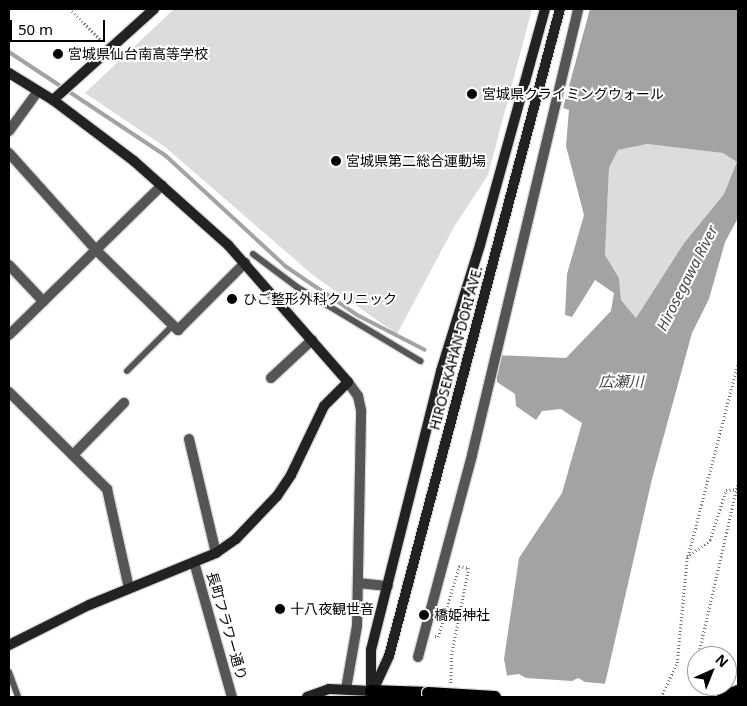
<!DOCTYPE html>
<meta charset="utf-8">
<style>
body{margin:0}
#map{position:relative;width:747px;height:706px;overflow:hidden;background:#fff;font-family:"Noto Sans","Noto Sans JP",sans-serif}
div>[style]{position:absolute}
.green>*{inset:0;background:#dcdcdc}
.water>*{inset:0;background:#a3a3a3}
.pier>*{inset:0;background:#fff}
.stream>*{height:4px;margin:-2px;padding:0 2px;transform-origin:2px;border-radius:2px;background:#a3a3a3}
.path>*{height:2.5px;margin-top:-1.25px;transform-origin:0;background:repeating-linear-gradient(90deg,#777 0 1px,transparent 0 3.5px)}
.roads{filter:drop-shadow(1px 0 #dbdbdb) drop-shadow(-1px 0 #dbdbdb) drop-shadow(0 1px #dbdbdb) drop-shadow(0 -1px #dbdbdb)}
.lane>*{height:6px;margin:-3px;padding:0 3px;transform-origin:3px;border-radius:3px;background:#555}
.street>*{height:10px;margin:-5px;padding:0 5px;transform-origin:5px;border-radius:5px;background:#555}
.secondary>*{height:10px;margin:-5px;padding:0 5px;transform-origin:5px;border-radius:5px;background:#222}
.primary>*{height:12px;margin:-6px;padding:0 6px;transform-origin:6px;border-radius:6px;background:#000}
.bridges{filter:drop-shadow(1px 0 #dbdbdb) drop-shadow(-1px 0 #dbdbdb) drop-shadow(0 1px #dbdbdb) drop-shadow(0 -1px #dbdbdb)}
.primary-bridge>*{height:12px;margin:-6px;padding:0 6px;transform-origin:6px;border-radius:6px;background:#000}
.dots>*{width:14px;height:14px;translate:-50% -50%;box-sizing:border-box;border:2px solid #fff;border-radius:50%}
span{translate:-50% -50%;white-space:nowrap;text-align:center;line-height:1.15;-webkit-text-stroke:4px #fff;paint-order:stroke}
.poi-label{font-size:14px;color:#000}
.left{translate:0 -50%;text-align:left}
.street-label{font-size:14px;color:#000}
.water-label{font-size:15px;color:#444;font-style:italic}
.frame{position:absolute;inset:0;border:10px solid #000;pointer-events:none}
.north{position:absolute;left:687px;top:646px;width:50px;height:50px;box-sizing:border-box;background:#fff;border:1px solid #999;border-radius:50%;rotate:44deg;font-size:14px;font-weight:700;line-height:20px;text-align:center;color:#000}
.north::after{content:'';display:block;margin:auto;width:18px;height:22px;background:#000;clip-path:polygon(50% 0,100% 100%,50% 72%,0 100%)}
.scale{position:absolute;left:10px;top:20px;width:95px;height:22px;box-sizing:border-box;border:2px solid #000;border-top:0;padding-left:6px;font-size:15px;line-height:18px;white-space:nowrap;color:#000;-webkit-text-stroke:4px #fff;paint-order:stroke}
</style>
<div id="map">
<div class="green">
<div style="clip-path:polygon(174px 9px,532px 9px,488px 175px,454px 227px,397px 334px,314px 276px,165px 147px,85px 93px)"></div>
<div style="clip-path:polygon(647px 144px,724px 153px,738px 162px,724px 194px,684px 243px,636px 318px,621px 300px,619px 278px,605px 255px,609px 168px,618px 150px)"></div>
</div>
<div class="water">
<div style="clip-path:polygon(evenodd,590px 9px,738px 9px,738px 218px,725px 242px,709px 299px,692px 333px,652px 479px,602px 697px,511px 697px,504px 659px,519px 558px,562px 493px,582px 423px,561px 409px,542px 411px,536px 420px,516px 406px,515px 394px,497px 382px,495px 355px,566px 358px,611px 311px,614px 293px,595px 280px,572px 317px,565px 315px,567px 274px,584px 215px,566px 146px,569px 110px,563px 108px,590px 9px,647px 144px,723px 153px,737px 162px,724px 194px,684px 243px,636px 318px,621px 300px,619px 278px,605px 255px,609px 168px,618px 150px,647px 144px)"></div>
</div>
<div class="pier">
<div style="clip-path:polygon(519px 674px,526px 678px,572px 681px,578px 678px,585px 682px,607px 684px,605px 697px,508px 697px,505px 676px)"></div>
</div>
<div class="stream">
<div style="left:9px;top:52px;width:188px;rotate:33.5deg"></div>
<div style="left:166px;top:156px;width:162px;rotate:42.7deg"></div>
<div style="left:285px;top:266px;width:87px;rotate:34.2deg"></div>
<div style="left:357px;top:315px;width:76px;rotate:27.2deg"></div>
</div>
<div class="path">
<div style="left:72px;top:11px;width:42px;rotate:45deg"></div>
<div style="left:688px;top:556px;width:199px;rotate:-75.5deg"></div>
<div style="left:435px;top:636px;width:3px;rotate:18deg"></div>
<div style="left:438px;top:637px;width:74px;rotate:-73.5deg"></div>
<div style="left:459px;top:566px;width:10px;rotate:11deg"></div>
<div style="left:469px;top:568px;width:88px;rotate:101.2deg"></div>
<div style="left:452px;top:654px;width:29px;rotate:92deg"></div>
<div style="left:698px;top:656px;width:180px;rotate:-77.1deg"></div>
<div style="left:707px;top:686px;width:1px;rotate:45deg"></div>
<div style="left:661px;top:697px;width:38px;rotate:-65deg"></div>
<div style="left:677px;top:663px;width:106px;rotate:-84.6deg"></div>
<div style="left:687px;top:557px;width:29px;rotate:-36deg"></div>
<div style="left:710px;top:540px;width:52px;rotate:-72.3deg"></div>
<div style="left:726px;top:490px;width:12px;rotate:-5deg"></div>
</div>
<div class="roads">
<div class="lane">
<div style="left:253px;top:254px;width:55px;rotate:36.9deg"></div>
<div style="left:297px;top:287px;width:144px;rotate:31deg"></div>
<div style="left:127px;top:371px;width:65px;rotate:-45deg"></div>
<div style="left:9px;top:672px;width:27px;rotate:70deg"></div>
</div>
<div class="street">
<div style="left:9px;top:131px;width:49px;rotate:-54.1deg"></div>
<div style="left:9px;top:153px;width:130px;rotate:48.1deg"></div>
<div style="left:96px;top:250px;width:115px;rotate:44.3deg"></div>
<div style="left:178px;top:330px;width:95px;rotate:-45deg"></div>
<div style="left:9px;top:265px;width:50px;rotate:46.6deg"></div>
<div style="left:9px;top:335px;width:214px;rotate:-44.4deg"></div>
<div style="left:271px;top:378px;width:56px;rotate:-42.8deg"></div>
<div style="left:9px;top:392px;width:138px;rotate:44.7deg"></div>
<div style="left:107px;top:489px;width:101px;rotate:77.5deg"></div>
<div style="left:189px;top:439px;width:117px;rotate:76.7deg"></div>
<div style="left:73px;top:455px;width:73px;rotate:-45.6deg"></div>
<div style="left:194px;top:562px;width:140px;rotate:74.3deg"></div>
<div style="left:358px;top:583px;width:30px;rotate:6deg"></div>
<div style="left:418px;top:657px;width:209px;rotate:-75deg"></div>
<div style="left:472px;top:455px;width:458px;rotate:-76.6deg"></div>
<div style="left:346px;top:689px;width:64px;rotate:-80.1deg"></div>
<div style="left:357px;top:626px;width:216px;rotate:-88.9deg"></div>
<div style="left:361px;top:410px;width:14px;rotate:-102deg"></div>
<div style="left:358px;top:396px;width:17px;rotate:-126deg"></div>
</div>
<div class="secondary">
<div style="left:9px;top:73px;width:52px;rotate:31.5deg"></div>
<div style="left:9px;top:645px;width:89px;rotate:-26.6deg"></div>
<div style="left:89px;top:605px;width:137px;rotate:-22.3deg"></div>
<div style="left:216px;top:553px;width:24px;rotate:-35deg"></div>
<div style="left:236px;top:539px;width:59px;rotate:-46.4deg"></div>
<div style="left:277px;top:496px;width:25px;rotate:-56deg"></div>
<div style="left:291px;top:475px;width:76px;rotate:-64.4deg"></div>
<div style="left:324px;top:406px;width:34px;rotate:-45deg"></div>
<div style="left:348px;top:382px;width:182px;rotate:-131.2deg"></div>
<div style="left:228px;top:245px;width:126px;rotate:-138.2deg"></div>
<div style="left:134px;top:161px;width:101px;rotate:-143deg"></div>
<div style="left:53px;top:100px;width:136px;rotate:-42deg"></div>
<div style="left:371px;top:689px;width:39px;rotate:-90deg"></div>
<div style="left:371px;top:650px;width:288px;rotate:-75.9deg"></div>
<div style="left:441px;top:371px;width:132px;rotate:-72.8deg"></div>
<div style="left:480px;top:245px;width:245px;rotate:-74.6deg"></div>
<div style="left:307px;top:697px;width:23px;rotate:-20deg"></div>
<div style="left:329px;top:689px;width:42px;rotate:2.7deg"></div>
<div style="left:370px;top:697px;width:45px;rotate:-65.1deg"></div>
<div style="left:389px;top:656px;width:669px;rotate:-75.2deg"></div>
</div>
<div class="primary">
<div style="left:371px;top:691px;width:57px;rotate:2deg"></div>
<div style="left:723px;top:697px;width:16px;rotate:-22deg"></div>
</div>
</div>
<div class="bridges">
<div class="primary-bridge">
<div style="left:428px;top:693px;width:67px;rotate:3.4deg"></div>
</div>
</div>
<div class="dots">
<div style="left:58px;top:54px;background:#000"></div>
<div style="left:472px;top:94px;background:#000"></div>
<div style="left:336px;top:161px;background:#000"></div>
<div style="left:232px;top:299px;background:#000"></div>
<div style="left:280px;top:609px;background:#000"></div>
<div style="left:424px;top:615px;background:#000"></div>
</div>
<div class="poi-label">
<span class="left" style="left:68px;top:54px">宮城県仙台南高等学校</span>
<span class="left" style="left:482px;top:94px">宮城県クライミングウォール</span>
<span class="left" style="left:346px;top:161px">宮城県第二総合運動場</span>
<span class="left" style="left:243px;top:299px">ひご整形外科クリニック</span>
<span class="left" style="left:290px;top:609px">十八夜観世音</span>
<span class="left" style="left:434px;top:615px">橋姫神社</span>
</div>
<div class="street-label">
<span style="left:456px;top:348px;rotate:-75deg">HIROSEKAHAN-DORI AVE.</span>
<span style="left:227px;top:626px;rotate:74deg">長町フラワー通り</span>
</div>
<div class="water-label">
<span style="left:687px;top:278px;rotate:-63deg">Hirosegawa River</span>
<span style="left:621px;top:382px">広瀬川</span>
</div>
<div class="frame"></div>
<div class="north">N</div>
<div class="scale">50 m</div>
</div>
